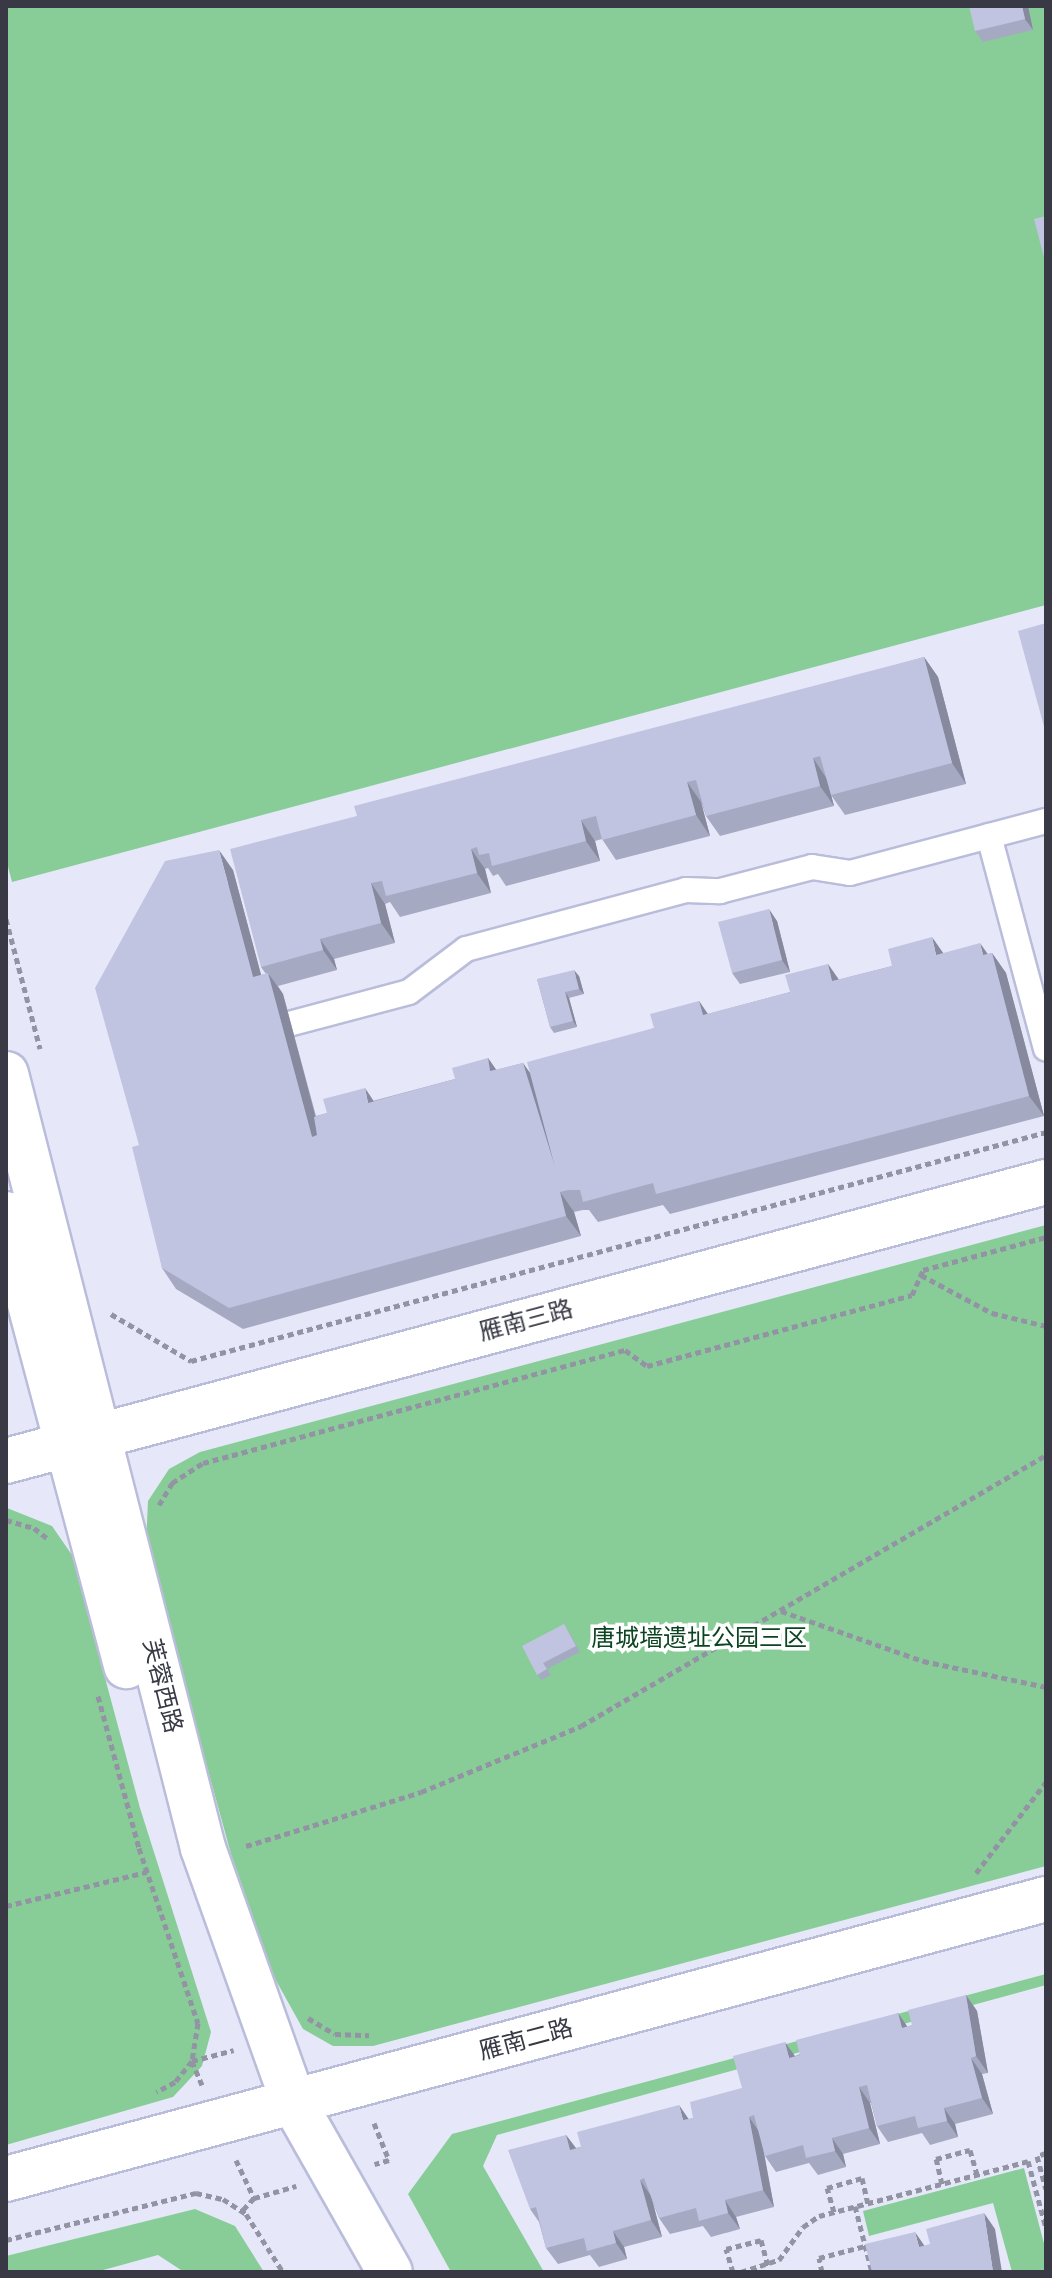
<!DOCTYPE html>
<meta charset="utf-8">
<style>
body{margin:0}
#map{position:relative;width:1052px;height:2278px;overflow:hidden;background:#e6e8fa;font-family:Roboto,"Noto Sans SC",sans-serif}
div>[style]{position:absolute}
.green>*{inset:0;background:#88cd98}
.path>*{height:5px;margin-top:-2.5px;transform-origin:0;background:repeating-linear-gradient(90deg,#9293a3 0 6px,transparent 0 10px)}
.roads{filter:drop-shadow(2px 0 #babdda) drop-shadow(-2px 0 #babdda) drop-shadow(0 2px #babdda) drop-shadow(0 -2px #babdda)}
.lane>*{height:24px;margin:-12px;padding:0 12px;transform-origin:12px;border-radius:12px;background:#fff}
.secondary>*{height:44px;margin:-22px;padding:0 22px;transform-origin:22px;border-radius:22px;background:#fff}
.wall>*{inset:0;background:#a6a9c2}
.shaded-wall>*{inset:0;background:#87899e}
.building>*{inset:0;background:#c1c4e1}
span{translate:-50% -50%;white-space:nowrap;text-align:center;line-height:1.15;-webkit-text-stroke:7px #fff;paint-order:stroke}
.street-label{font-size:24px;color:#383945}
.park-label{font-size:24px;color:#0d4421}
.frame{position:absolute;inset:0;border:8px solid #383945;pointer-events:none}
</style>
<div id="map">
<div class="green">
<div style="clip-path:polygon(6px 6px,1046px 6px,1046px 605px,12px 882px,6px 859px)"></div>
<div style="clip-path:polygon(1046px 1225px,1046px 1866px,373px 2046px,333px 2046px,303px 2029px,274px 1977px,231px 1854px,146px 1544px,148px 1501px,169px 1469px,200px 1452px)"></div>
<div style="clip-path:polygon(7px 1508px,52px 1526px,72px 1555px,140px 1808px,211px 2032px,202px 2066px,173px 2097px,6px 2145px)"></div>
<div style="clip-path:polygon(1046px 1974px,1046px 1985px,497px 2135px,483px 2166px,544px 2272px,451px 2272px,408px 2194px,452px 2134px)"></div>
<div style="clip-path:polygon(1024px 2168px,1046px 2251px,1046px 2272px,1012px 2272px,993px 2203px,869px 2236px,863px 2211px)"></div>
<div style="clip-path:polygon(195px 2209px,235px 2226px,264px 2272px,184px 2272px,158px 2255px,96px 2272px,6px 2272px,6px 2256px)"></div>
</div>
<div class="path">
<div style="left:6px;top:919px;width:134px;rotate:75.3deg"></div>
<div style="left:921px;top:1275px;width:81px;rotate:28.2deg"></div>
<div style="left:992px;top:1313px;width:56px;rotate:13.5deg"></div>
<div style="left:111px;top:1314px;width:93px;rotate:30.4deg"></div>
<div style="left:191px;top:1361px;width:885px;rotate:-14.99deg"></div>
<div style="left:159px;top:1505px;width:26px;rotate:-59deg"></div>
<div style="left:172px;top:1483px;width:37px;rotate:-33deg"></div>
<div style="left:203px;top:1463px;width:437px;rotate:-15deg"></div>
<div style="left:625px;top:1350px;width:27px;rotate:36deg"></div>
<div style="left:647px;top:1366px;width:274px;rotate:-15deg"></div>
<div style="left:912px;top:1295px;width:27px;rotate:-66deg"></div>
<div style="left:923px;top:1270px;width:127px;rotate:-15deg"></div>
<div style="left:6px;top:1520px;width:29px;rotate:16deg"></div>
<div style="left:34px;top:1528px;width:18px;rotate:38deg"></div>
<div style="left:781px;top:1611px;width:151px;rotate:19.4deg"></div>
<div style="left:923px;top:1661px;width:126px;rotate:11.9deg"></div>
<div style="left:98px;top:1696px;width:157px;rotate:74.9deg"></div>
<div style="left:139px;top:1848px;width:185px;rotate:71.4deg"></div>
<div style="left:198px;top:2023px;width:38px;rotate:99deg"></div>
<div style="left:192px;top:2061px;width:27px;rotate:129deg"></div>
<div style="left:175px;top:2082px;width:21px;rotate:152deg"></div>
<div style="left:246px;top:1846px;width:183px;rotate:-17.1deg"></div>
<div style="left:421px;top:1792px;width:173px;rotate:-22.4deg"></div>
<div style="left:581px;top:1726px;width:538px;rotate:-30.23deg"></div>
<div style="left:976px;top:1873px;width:115px;rotate:-52.4deg"></div>
<div style="left:6px;top:1906px;width:145px;rotate:-13.6deg"></div>
<div style="left:308px;top:2018px;width:31px;rotate:31deg"></div>
<div style="left:335px;top:2034px;width:34px;rotate:2deg"></div>
<div style="left:202px;top:2085px;width:26px;rotate:-113deg"></div>
<div style="left:192px;top:2061px;width:43px;rotate:-14.7deg"></div>
<div style="left:374px;top:2123px;width:40px;rotate:68deg"></div>
<div style="left:389px;top:2160px;width:15px;rotate:164deg"></div>
<div style="left:1046px;top:2153px;width:9px;rotate:162deg"></div>
<div style="left:1037px;top:2156px;width:34px;rotate:75deg"></div>
<div style="left:236px;top:2160px;width:42px;rotate:64.7deg"></div>
<div style="left:254px;top:2198px;width:18px;rotate:133deg"></div>
<div style="left:942px;top:2184px;width:26px;rotate:-103deg"></div>
<div style="left:936px;top:2159px;width:35px;rotate:-15deg"></div>
<div style="left:970px;top:2150px;width:25px;rotate:74deg"></div>
<div style="left:254px;top:2198px;width:44px;rotate:-15.9deg"></div>
<div style="left:855px;top:2206px;width:68px;rotate:75.6deg"></div>
<div style="left:834px;top:2212px;width:25px;rotate:-106deg"></div>
<div style="left:827px;top:2188px;width:36px;rotate:-16deg"></div>
<div style="left:862px;top:2178px;width:26px;rotate:77deg"></div>
<div style="left:6px;top:2240px;width:196px;rotate:-13.9deg"></div>
<div style="left:196px;top:2193px;width:28px;rotate:13deg"></div>
<div style="left:223px;top:2199px;width:27px;rotate:33deg"></div>
<div style="left:246px;top:2214px;width:69px;rotate:57.5deg"></div>
<div style="left:640px;top:2272px;width:14px"></div>
<div style="left:733px;top:2272px;width:24px;rotate:-107deg"></div>
<div style="left:726px;top:2249px;width:36px;rotate:-14deg"></div>
<div style="left:761px;top:2240px;width:27px;rotate:75deg"></div>
<div style="left:741px;top:2272px;width:40px;rotate:-18deg"></div>
<div style="left:779px;top:2260px;width:41px;rotate:-54deg"></div>
<div style="left:803px;top:2227px;width:19px;rotate:-35deg"></div>
<div style="left:819px;top:2216px;width:216px;rotate:-14.7deg"></div>
<div style="left:1028px;top:2161px;width:69px;rotate:75deg"></div>
<div style="left:822px;top:2272px;width:14px;rotate:-102deg"></div>
<div style="left:819px;top:2258px;width:48px;rotate:-14.6deg"></div>
</div>
<div class="roads">
<div class="lane">
<div style="left:989px;top:836px;width:220px;rotate:75deg"></div>
<div style="left:285px;top:1025px;width:128px;rotate:-14.9deg"></div>
<div style="left:409px;top:992px;width:71px;rotate:-37deg"></div>
<div style="left:466px;top:949px;width:228px;rotate:-15deg"></div>
<div style="left:686px;top:890px;width:34px;rotate:2deg"></div>
<div style="left:720px;top:891px;width:95px;rotate:-14.6deg"></div>
<div style="left:812px;top:867px;width:38px;rotate:9deg"></div>
<div style="left:850px;top:873px;width:203px;rotate:-14.9deg"></div>
</div>
<div class="secondary">
<div style="left:6px;top:1074px;width:799px;rotate:75.72deg"></div>
<div style="left:203px;top:1848px;width:271px;rotate:70.4deg"></div>
<div style="left:294px;top:2103px;width:194px;rotate:60.4deg"></div>
<div style="left:6px;top:1214px;width:468px;rotate:75.1deg"></div>
<div style="left:6px;top:1461px;width:1077px;rotate:-15.02deg"></div>
<div style="left:6px;top:2179px;width:1077px;rotate:-15.07deg"></div>
</div>
</div>
<div class="wall">
<div style="clip-path:polygon(1028px 6px,1033px 30px,983px 42px,975px 31px)"></div>
<div style="clip-path:polygon(924px 657px,938px 677px,966px 784px,845px 815px,831px 795px,834px 806px,720px 836px,706px 816px,701px 802px,710px 836px,616px 860px,602px 839px,595px 841px,600px 861px,506px 886px,498px 874px,493px 876px,488px 868px,485px 869px,491px 893px,400px 917px,390px 902px,385px 904px,395px 943px,334px 959px,337px 970px,278px 986px,283px 994px,316px 1116px,455px 1079px,488px 1058px,496px 1070px,523px 1063px,529px 1072px,654px 1028px,699px 1001px,708px 1014px,790px 992px,828px 964px,838px 980px,943px 953px,988px 954px,992px 953px,1006px 973px,1044px 1116px,670px 1214px,663px 1205px,598px 1222px,589px 1210px,583px 1210px,574px 1212px,581px 1236px,243px 1329px,176px 1289px,162px 1268px,139px 1145px,233px 870px,261px 975px,266px 974px,261px 967px,357px 816px)"></div>
<div style="clip-path:polygon(777px 921px,790px 972px,740px 984px,732px 973px)"></div>
<div style="clip-path:polygon(579px 976px,584px 994px,569px 998px,577px 1027px,554px 1033px,550px 1027px,537px 979px)"></div>
<div style="clip-path:polygon(568px 1630px,580px 1652px,547px 1669px,551px 1675px,541px 1680px,522px 1646px)"></div>
<div style="clip-path:polygon(966px 1995px,977px 2011px,988px 2073px,982px 2074px,993px 2114px,955px 2124px,958px 2137px,930px 2145px,922px 2133px,888px 2142px,877px 2126px,871px 2103px,870px 2103px,880px 2144px,843px 2154px,846px 2167px,818px 2175px,809px 2163px,776px 2172px,765px 2156px,764px 2152px,774px 2207px,736px 2217px,740px 2229px,711px 2237px,703px 2226px,670px 2234px,659px 2218px,653px 2203px,662px 2237px,624px 2247px,627px 2259px,599px 2267px,590px 2255px,558px 2264px,546px 2248px,539px 2222px,530px 2209px,566px 2135px,576px 2148px,693px 2118px,795px 2056px,898px 2013px,907px 2027px,912px 2025px)"></div>
</div>
<div class="shaded-wall">
<div style="clip-path:polygon(1022px 6px,1028px 6px,1033px 30px,1025px 19px)"></div>
<div style="clip-path:polygon(924px 657px,938px 677px,966px 784px,952px 763px)"></div>
<div style="clip-path:polygon(813px 758px,827px 779px,834px 806px,820px 786px)"></div>
<div style="clip-path:polygon(687px 782px,701px 802px,710px 836px,696px 815px)"></div>
<div style="clip-path:polygon(581px 820px,595px 841px,600px 861px,586px 841px)"></div>
<div style="clip-path:polygon(471px 849px,485px 869px,491px 893px,477px 873px)"></div>
<div style="clip-path:polygon(219px 850px,233px 870px,267px 997px,253px 977px)"></div>
<div style="clip-path:polygon(371px 883px,385px 904px,395px 943px,381px 923px)"></div>
<div style="clip-path:polygon(769px 909px,777px 921px,790px 972px,782px 960px)"></div>
<div style="clip-path:polygon(932px 937px,946px 957px,936px 955px)"></div>
<div style="clip-path:polygon(320px 939px,334px 959px,337px 970px,323px 950px)"></div>
<div style="clip-path:polygon(980px 943px,994px 963px,983px 955px)"></div>
<div style="clip-path:polygon(992px 953px,1006px 973px,1044px 1116px,1029px 1096px)"></div>
<div style="clip-path:polygon(828px 964px,842px 984px,832px 981px)"></div>
<div style="clip-path:polygon(574px 970px,579px 976px,584px 994px,579px 989px)"></div>
<div style="clip-path:polygon(268px 973px,283px 994px,326px 1157px,312px 1137px)"></div>
<div style="clip-path:polygon(565px 992px,569px 998px,577px 1027px,573px 1021px)"></div>
<div style="clip-path:polygon(699px 1001px,713px 1022px,703px 1015px)"></div>
<div style="clip-path:polygon(488px 1058px,502px 1078px,490px 1071px)"></div>
<div style="clip-path:polygon(523px 1063px,537px 1083px,555px 1167px)"></div>
<div style="clip-path:polygon(365px 1088px,379px 1109px,368px 1103px)"></div>
<div style="clip-path:polygon(560px 1192px,574px 1212px,581px 1236px,566px 1216px)"></div>
<div style="clip-path:polygon(966px 1995px,977px 2011px,988px 2073px,976px 2056px)"></div>
<div style="clip-path:polygon(898px 2013px,909px 2029px,902px 2028px)"></div>
<div style="clip-path:polygon(785px 2042px,797px 2059px,789px 2058px)"></div>
<div style="clip-path:polygon(971px 2058px,982px 2074px,993px 2114px,982px 2098px)"></div>
<div style="clip-path:polygon(859px 2087px,870px 2103px,880px 2144px,869px 2128px)"></div>
<div style="clip-path:polygon(679px 2105px,690px 2121px,683px 2120px)"></div>
<div style="clip-path:polygon(944px 2108px,955px 2124px,958px 2137px,947px 2121px)"></div>
<div style="clip-path:polygon(749px 2117px,760px 2133px,774px 2207px,763px 2190px)"></div>
<div style="clip-path:polygon(566px 2135px,578px 2151px,570px 2150px)"></div>
<div style="clip-path:polygon(832px 2138px,843px 2154px,846px 2167px,835px 2151px)"></div>
<div style="clip-path:polygon(640px 2180px,651px 2196px,662px 2237px,651px 2220px)"></div>
<div style="clip-path:polygon(725px 2200px,736px 2217px,740px 2229px,728px 2213px)"></div>
<div style="clip-path:polygon(984px 2213px,995px 2229px,1002px 2272px,993px 2272px)"></div>
<div style="clip-path:polygon(613px 2231px,624px 2247px,627px 2259px,616px 2243px)"></div>
<div style="clip-path:polygon(915px 2232px,926px 2248px,919px 2247px)"></div>
</div>
<div class="building">
<div style="clip-path:polygon(969px 6px,1022px 6px,1025px 19px,975px 31px)"></div>
<div style="clip-path:polygon(1046px 216px,1046px 265px,1034px 219px)"></div>
<div style="clip-path:polygon(1046px 623px,1046px 734px,1018px 631px)"></div>
<div style="clip-path:polygon(924px 657px,952px 763px,831px 795px,820px 756px,813px 758px,820px 786px,706px 816px,696px 780px,687px 782px,696px 815px,602px 840px,596px 816px,581px 820px,586px 841px,492px 866px,489px 853px,479px 855px,477px 847px,471px 849px,477px 873px,386px 896px,382px 881px,371px 883px,381px 923px,320px 939px,323px 950px,261px 967px,230px 849px,357px 816px,354px 806px)"></div>
<div style="clip-path:polygon(219px 850px,253px 977px,268px 973px,312px 1137px,317px 1135px,314px 1117px,327px 1113px,323px 1099px,365px 1088px,368px 1103px,455px 1079px,452px 1068px,488px 1058px,490px 1071px,523px 1063px,555px 1167px,527px 1062px,654px 1028px,650px 1014px,699px 1001px,703px 1015px,790px 992px,785px 975px,828px 964px,832px 981px,892px 966px,888px 949px,932px 937px,936px 955px,980px 943px,983px 955px,992px 953px,1029px 1096px,656px 1194px,653px 1183px,583px 1202px,580px 1190px,568px 1190px,560px 1192px,566px 1216px,229px 1308px,162px 1268px,132px 1147px,139px 1145px,95px 988px,165px 861px)"></div>
<div style="clip-path:polygon(769px 909px,782px 960px,732px 973px,718px 922px)"></div>
<div style="clip-path:polygon(574px 970px,579px 989px,565px 992px,573px 1021px,550px 1027px,537px 979px)"></div>
<div style="clip-path:polygon(564px 1624px,576px 1646px,543px 1663px,547px 1669px,537px 1675px,522px 1646px)"></div>
<div style="clip-path:polygon(966px 1995px,976px 2056px,971px 2058px,982px 2098px,944px 2108px,947px 2121px,918px 2128px,915px 2116px,877px 2126px,867px 2085px,859px 2087px,869px 2128px,832px 2138px,835px 2151px,806px 2158px,803px 2145px,765px 2156px,754px 2115px,749px 2117px,763px 2190px,725px 2200px,728px 2213px,699px 2221px,696px 2208px,659px 2218px,644px 2178px,640px 2180px,651px 2220px,613px 2231px,616px 2243px,587px 2251px,584px 2238px,546px 2248px,536px 2207px,530px 2209px,508px 2150px,566px 2135px,570px 2150px,581px 2147px,577px 2132px,679px 2105px,683px 2120px,693px 2118px,690px 2102px,742px 2088px,733px 2056px,785px 2042px,789px 2058px,800px 2055px,796px 2040px,898px 2013px,902px 2028px,912px 2025px,908px 2010px)"></div>
<div style="clip-path:polygon(984px 2213px,993px 2272px,872px 2272px,865px 2244px,915px 2232px,919px 2247px,930px 2244px,926px 2229px)"></div>
</div>
<div class="street-label">
<span style="left:526px;top:1321px;rotate:-15deg">雁南三路</span>
<span style="left:162px;top:1686px;rotate:76deg">芙蓉西路</span>
<span style="left:526px;top:2040px;rotate:-15deg">雁南二路</span>
</div>
<div class="park-label">
<span style="left:699px;top:1639px">唐城墙遗址公园三区</span>
</div>
<div class="frame"></div>
</div>
